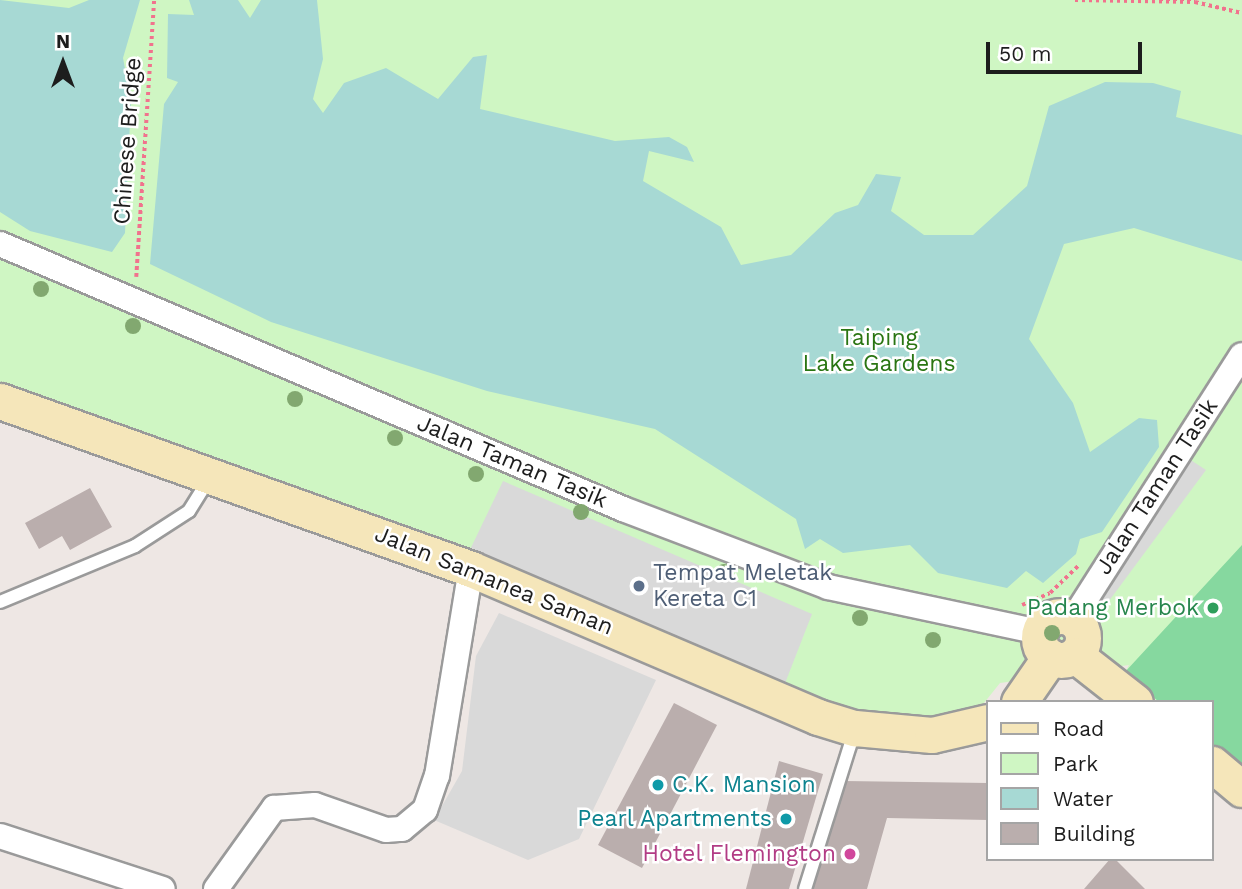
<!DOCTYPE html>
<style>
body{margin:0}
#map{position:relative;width:1242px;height:889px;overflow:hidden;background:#eee7e4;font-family:"Work Sans",sans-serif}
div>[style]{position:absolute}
.park>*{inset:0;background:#cff6c3}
.pitch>*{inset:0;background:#86d89f}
.parking>*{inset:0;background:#d9d9d9}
.water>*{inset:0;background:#a7d9d4}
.building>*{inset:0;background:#baaead}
.path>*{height:3.5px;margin-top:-1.75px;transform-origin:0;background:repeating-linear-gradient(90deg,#f1728d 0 3.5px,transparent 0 7px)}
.roads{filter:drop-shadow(2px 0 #9a9a9a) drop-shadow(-2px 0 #9a9a9a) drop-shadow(0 2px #9a9a9a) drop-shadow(0 -2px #9a9a9a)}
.lane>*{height:12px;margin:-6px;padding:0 6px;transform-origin:6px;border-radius:6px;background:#fff}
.street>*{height:24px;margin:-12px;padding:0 12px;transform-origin:12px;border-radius:12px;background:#fff}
.secondary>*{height:35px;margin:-17.5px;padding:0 17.5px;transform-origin:17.5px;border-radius:17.5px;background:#f5e6ba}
.secondary>.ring{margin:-17.5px;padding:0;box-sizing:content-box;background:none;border:35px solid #f5e6ba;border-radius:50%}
.trees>*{width:16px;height:16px;margin:-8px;border-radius:50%;background:#82a870}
.dots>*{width:19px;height:19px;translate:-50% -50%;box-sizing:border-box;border:4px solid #fff;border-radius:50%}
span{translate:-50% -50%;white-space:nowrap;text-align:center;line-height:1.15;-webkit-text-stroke:5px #fff;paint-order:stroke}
.street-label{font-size:23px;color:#1d1d1d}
.park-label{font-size:23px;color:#297512}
.service-label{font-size:23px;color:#4e5e75}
.left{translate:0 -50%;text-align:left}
.leisure-label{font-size:23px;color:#27864d}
.right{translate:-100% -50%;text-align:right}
.culture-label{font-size:23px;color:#0d838f}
.hotel-label{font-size:23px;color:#b23c85}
.legend{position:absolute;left:986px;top:700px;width:228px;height:161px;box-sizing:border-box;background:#fff;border:2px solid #a5a5a5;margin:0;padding:9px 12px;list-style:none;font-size:21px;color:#1d1d1d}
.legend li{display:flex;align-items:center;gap:14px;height:35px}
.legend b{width:35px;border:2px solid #a5a5a5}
.north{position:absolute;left:28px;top:28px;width:70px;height:70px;-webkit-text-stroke:5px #fff;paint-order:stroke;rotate:0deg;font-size:19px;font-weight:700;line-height:28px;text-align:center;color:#1d1d1d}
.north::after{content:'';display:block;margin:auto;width:24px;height:32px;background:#1d1d1d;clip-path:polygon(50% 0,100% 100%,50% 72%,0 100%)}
.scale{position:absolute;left:986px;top:42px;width:156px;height:32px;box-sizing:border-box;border:4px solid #1d1d1d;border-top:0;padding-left:9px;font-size:21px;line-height:24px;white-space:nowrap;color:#1d1d1d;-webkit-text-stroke:5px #fff;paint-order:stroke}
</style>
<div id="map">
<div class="park">
<div style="clip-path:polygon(0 0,1242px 0,1242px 779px,1212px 702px,1158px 702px,1125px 672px,1129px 665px,1000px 683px,972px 718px,864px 725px,0 393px)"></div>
</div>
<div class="pitch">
<div style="clip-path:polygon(1242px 545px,1242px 773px,1212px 747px,1212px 702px,1159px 702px,1125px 672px)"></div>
</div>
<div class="parking">
<div style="clip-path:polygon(1180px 453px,1206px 470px,1103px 609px,1083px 595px)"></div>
<div style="clip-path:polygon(503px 481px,812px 614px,782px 691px,466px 558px)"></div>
<div style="clip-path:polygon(499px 613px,656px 680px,579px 839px,528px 860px,434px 820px,462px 771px,476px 656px)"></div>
</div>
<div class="water">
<div style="clip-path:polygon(0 0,69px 8px,89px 0,140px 0,123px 58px,131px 100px,125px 233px,112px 252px,30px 231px,0 212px)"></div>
<div style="clip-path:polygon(189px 0,238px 0,250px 18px,261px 0,317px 0,323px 59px,313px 99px,323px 113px,344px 83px,386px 68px,438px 99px,473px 57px,487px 55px,480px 109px,615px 141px,669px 137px,687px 147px,694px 162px,649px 151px,643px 181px,721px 227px,741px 265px,791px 255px,835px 213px,858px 205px,876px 174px,901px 177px,891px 211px,924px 235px,973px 235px,1027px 186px,1049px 106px,1105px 82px,1153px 83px,1181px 91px,1176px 117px,1242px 135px,1242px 261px,1134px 228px,1064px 244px,1029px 339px,1073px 403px,1090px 452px,1139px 418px,1157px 420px,1159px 447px,1102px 532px,1080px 539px,1076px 554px,1043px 583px,1026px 571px,1007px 588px,938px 573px,910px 545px,843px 553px,820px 539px,805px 549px,796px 519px,655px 429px,487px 391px,271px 322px,150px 264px,164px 104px,178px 82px,167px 78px,168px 14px,194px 15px)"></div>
</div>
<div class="building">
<div style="clip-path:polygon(90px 488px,112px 527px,70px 550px,62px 536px,39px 549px,25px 523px)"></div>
<div style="clip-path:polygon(674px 703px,717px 725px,642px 868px,598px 845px)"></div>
<div style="clip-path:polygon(779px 761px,823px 774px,789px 889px,746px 889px)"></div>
<div style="clip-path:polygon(844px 781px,988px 783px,988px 820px,887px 818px,867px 889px,812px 889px)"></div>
<div style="clip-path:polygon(1110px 859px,1115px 859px,1145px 889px,1084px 889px)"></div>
</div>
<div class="path">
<div style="left:1075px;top:0;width:120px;rotate:1deg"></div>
<div style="left:1195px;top:2px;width:48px;rotate:13.2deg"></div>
<div style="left:136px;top:277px;width:278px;rotate:-86.3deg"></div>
<div style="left:1022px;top:605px;width:30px;rotate:-23deg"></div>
<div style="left:1050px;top:593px;width:39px;rotate:-44deg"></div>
</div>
<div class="roads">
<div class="lane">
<div style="left:0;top:602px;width:146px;rotate:-22.5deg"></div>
<div style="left:135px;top:546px;width:64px;rotate:-32.9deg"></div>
<div style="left:189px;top:511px;width:39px;rotate:-58deg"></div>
<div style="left:805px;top:889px;width:168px;rotate:-72.6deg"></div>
</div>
<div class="street">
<div style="left:0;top:244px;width:677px;rotate:23.04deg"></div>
<div style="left:623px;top:509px;width:219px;rotate:20.8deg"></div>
<div style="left:828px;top:587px;width:216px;rotate:12deg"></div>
<div style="left:1073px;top:619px;width:313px;rotate:-57.4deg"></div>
<div style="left:0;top:836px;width:171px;rotate:18deg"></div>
<div style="left:216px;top:889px;width:100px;rotate:-54.4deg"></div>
<div style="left:274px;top:808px;width:41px;rotate:-4.2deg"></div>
<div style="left:315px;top:805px;width:75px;rotate:19.4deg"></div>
<div style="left:386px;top:830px;width:16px;rotate:-4deg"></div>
<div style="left:402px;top:829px;width:30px;rotate:-40deg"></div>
<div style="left:425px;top:810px;width:36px;rotate:-71deg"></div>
<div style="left:437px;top:776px;width:210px;rotate:-80.7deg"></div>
</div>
<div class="secondary">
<div style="left:0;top:401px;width:500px;rotate:19.63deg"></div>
<div style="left:471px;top:569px;width:377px;rotate:23.1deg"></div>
<div style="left:818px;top:717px;width:39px;rotate:17deg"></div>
<div style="left:855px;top:728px;width:77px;rotate:5.2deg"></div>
<div style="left:932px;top:735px;width:57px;rotate:-13.1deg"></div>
<div class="ring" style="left:1039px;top:616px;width:9px;height:9px"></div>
<div style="left:1075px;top:655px;width:76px;rotate:38.1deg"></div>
<div style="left:1019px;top:702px;width:55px;rotate:-55.4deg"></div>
<div style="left:1212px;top:764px;width:39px;rotate:40deg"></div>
</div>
</div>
<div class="trees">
<div style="left:41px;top:289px"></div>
<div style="left:133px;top:326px"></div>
<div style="left:295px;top:399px"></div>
<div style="left:395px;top:438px"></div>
<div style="left:476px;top:474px"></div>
<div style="left:581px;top:512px"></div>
<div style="left:724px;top:572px"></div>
<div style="left:860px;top:618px"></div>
<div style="left:1052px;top:633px"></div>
<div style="left:933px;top:640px"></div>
</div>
<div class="dots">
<div style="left:639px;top:586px;background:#5c6f8a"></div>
<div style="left:1213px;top:608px;background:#2e9e5b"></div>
<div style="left:658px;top:785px;background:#0f9aa8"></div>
<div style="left:786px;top:819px;background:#0f9aa8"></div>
<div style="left:850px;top:854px;background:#d1479c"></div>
</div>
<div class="street-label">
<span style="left:128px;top:141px;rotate:-86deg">Chinese Bridge</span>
<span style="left:512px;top:462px;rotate:23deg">Jalan Taman Tasik</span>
<span style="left:1157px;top:487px;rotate:-57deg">Jalan Taman Tasik</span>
<span style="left:494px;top:581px;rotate:22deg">Jalan Samanea Saman</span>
</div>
<div class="park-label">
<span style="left:879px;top:351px">Taiping<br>Lake Gardens</span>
</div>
<div class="service-label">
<span class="left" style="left:653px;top:586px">Tempat Meletak<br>Kereta C1</span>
</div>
<div class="leisure-label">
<span class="right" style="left:1199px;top:608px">Padang Merbok</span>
</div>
<div class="culture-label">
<span class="left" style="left:672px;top:785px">C.K. Mansion</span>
<span class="right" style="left:772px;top:819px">Pearl Apartments</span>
</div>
<div class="hotel-label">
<span class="right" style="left:836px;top:854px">Hotel Flemington</span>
</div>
<ul class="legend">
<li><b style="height:9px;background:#f5e6ba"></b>Road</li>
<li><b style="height:19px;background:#cff6c3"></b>Park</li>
<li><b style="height:19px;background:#a7d9d4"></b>Water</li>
<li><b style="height:19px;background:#baaead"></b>Building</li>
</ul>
<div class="north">N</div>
<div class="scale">50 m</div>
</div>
